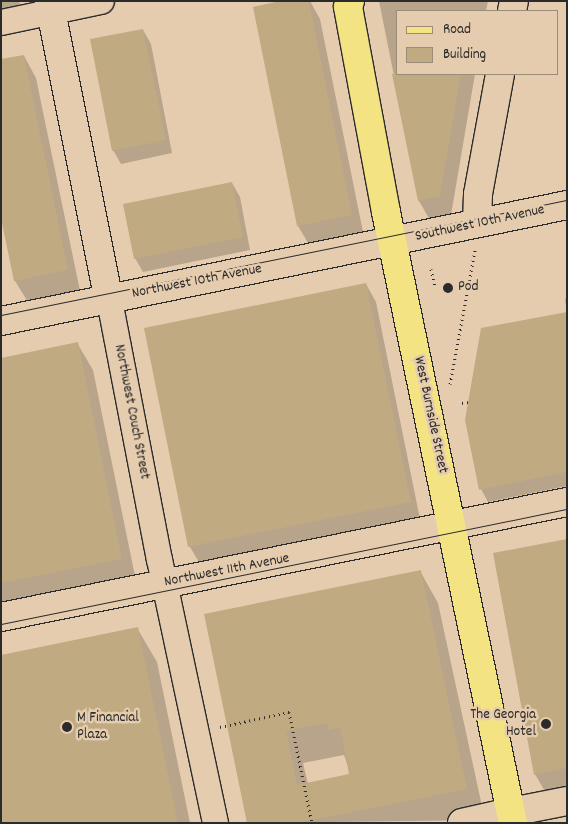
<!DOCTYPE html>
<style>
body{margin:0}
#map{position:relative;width:568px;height:824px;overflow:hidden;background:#e6ccae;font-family:Dekko,sans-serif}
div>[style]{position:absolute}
.shadow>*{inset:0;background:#0003}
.building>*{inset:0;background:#bfaa81}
.path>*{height:3px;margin-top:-1.5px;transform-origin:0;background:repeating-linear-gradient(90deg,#2b2b2b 0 1px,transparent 0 5px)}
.roads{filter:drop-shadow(1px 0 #2b2b2b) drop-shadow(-1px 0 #2b2b2b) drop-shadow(0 1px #2b2b2b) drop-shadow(0 -1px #2b2b2b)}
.minor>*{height:25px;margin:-12.5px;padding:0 12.5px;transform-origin:12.5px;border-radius:12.5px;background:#e6ccae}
.tertiary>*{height:28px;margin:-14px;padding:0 14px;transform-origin:14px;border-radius:14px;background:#e6ccae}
.secondary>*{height:28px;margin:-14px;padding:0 14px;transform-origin:14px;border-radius:14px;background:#e6ccae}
.primary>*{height:28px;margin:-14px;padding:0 14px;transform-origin:14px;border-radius:14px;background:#f4e382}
.tram>*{height:1px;margin:-0.5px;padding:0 0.5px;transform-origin:0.5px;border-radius:0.5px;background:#2b2b2b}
.dots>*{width:14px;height:14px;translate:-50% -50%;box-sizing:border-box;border:2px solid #e6ccae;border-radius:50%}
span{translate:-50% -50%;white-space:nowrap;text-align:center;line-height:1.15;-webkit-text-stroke:5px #e6ccae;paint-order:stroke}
.street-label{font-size:15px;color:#2b2b2b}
.poi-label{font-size:15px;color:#2b2b2b}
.left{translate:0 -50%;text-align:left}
.right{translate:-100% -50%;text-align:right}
.frame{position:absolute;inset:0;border:2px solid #2b2b2b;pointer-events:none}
.legend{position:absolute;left:396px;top:10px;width:162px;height:65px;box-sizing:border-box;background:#e6ccae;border:1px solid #9b8c7a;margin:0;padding:6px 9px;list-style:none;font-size:15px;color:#2b2b2b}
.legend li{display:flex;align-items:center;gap:10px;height:25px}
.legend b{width:25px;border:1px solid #9b8c7a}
</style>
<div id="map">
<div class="shadow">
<div style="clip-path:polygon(1px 1px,19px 1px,20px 5px,1px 9px)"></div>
<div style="clip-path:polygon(286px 1px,310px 1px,320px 19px,364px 237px,311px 248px,298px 226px)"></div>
<div style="clip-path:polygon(379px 1px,488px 1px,486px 11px,397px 11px,397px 74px,475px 74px,451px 215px,430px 220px,419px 201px)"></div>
<div style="clip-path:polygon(143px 30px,151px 44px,172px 153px,121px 164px,113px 150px)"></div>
<div style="clip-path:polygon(24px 56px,36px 78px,80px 291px,28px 302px,15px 281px,1px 212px)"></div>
<div style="clip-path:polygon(232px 183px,240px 197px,250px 250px,143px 272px,135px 258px)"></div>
<div style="clip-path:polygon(366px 284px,376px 302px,420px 519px,200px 564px,190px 547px,145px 329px)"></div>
<div style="clip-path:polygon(567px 298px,567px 313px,565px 299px)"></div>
<div style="clip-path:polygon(567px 313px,567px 486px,488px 502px,481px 489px)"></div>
<div style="clip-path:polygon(77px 343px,93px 370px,137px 586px,1px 613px,1px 359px)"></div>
<div style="clip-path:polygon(567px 540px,567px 793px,548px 797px,535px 774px)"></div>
<div style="clip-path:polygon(evenodd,420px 571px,438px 603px,485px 820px,248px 823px,206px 615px,420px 571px,344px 755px,351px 775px,308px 784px,303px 763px,344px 755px)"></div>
<div style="clip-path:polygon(137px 628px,157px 662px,190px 823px,1px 823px)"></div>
</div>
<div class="building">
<div style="clip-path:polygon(280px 1px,309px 1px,352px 215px,297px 226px,253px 7px)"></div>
<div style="clip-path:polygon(143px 29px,166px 140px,112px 151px,90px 39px)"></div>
<div style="clip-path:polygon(24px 55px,68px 270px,14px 281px,1px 218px,1px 59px)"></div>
<div style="clip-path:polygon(392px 74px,461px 74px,440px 196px,418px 201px)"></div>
<div style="clip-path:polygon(232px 182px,243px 237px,134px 259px,123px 204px)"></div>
<div style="clip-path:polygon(366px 283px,411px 502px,188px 547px,144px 328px)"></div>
<div style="clip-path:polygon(567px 312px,567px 472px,479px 490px,465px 420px,481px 328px)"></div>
<div style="clip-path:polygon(78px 342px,122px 559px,1px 583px,1px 358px)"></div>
<div style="clip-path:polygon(567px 539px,567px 768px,534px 775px,493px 553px)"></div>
<div style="clip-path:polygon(evenodd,421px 570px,467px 789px,298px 823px,247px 823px,204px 614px,421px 570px,327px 723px,328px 730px,340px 727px,349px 774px,297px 785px,286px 731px,327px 723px)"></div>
<div style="clip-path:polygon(138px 627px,178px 823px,1px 823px,1px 655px)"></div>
</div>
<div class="path">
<div style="left:431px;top:269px;width:17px;rotate:77deg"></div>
<div style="left:450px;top:384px;width:136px;rotate:-79.4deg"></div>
<div style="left:462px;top:403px;width:6px;rotate:-9deg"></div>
<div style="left:220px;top:727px;width:71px;rotate:-12.3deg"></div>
<div style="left:289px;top:712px;width:113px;rotate:78.3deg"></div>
</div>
<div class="roads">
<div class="minor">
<div style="left:1px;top:22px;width:102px;rotate:-11.9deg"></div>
<div style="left:109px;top:300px;width:264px;rotate:79.1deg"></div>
<div style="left:159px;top:559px;width:270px;rotate:78deg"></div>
</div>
<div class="tertiary">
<div style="left:49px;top:1px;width:305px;rotate:78.7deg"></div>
<div style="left:512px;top:11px;width:10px;rotate:-79deg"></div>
<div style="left:477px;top:223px;width:29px;rotate:-88deg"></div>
<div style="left:478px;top:194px;width:122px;rotate:-79.6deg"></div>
<div style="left:1px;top:321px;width:578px;rotate:-11.58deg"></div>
<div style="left:1px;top:617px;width:578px;rotate:-11.49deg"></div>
<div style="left:462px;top:823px;width:50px;rotate:-12.7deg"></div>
</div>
<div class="secondary">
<div style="left:511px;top:812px;width:57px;rotate:-11.1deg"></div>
</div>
<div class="primary">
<div style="left:350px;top:1px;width:6px;rotate:108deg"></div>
<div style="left:348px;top:7px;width:208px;rotate:79.5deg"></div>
<div style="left:386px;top:212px;width:624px;rotate:78.26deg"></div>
</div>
</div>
<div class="tram">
<div style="left:1px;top:315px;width:578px;rotate:-11.49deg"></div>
<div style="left:1px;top:624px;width:578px;rotate:-11.49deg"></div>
</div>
<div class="dots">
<div style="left:448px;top:288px;background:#2b2b2b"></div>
<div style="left:546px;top:724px;background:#2b2b2b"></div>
<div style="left:67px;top:727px;background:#2b2b2b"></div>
</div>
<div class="street-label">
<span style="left:480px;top:224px;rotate:-12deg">Southwest 10th Avenue</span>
<span style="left:197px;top:282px;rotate:-11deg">Northwest 10th Avenue</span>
<span style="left:131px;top:412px;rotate:79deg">Northwest Couch Street</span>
<span style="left:430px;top:415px;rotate:78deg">West Burnside Street</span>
<span style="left:227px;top:571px;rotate:-11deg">Northwest 11th Avenue</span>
</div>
<div class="poi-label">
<span class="left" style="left:458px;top:288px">Pod</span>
<span class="right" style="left:536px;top:724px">The Georgia<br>Hotel</span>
<span class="left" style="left:77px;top:727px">M Financial<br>Plaza</span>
</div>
<div class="frame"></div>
<ul class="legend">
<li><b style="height:6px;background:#f4e382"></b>Road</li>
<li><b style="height:14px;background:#bfaa81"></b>Building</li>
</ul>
</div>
